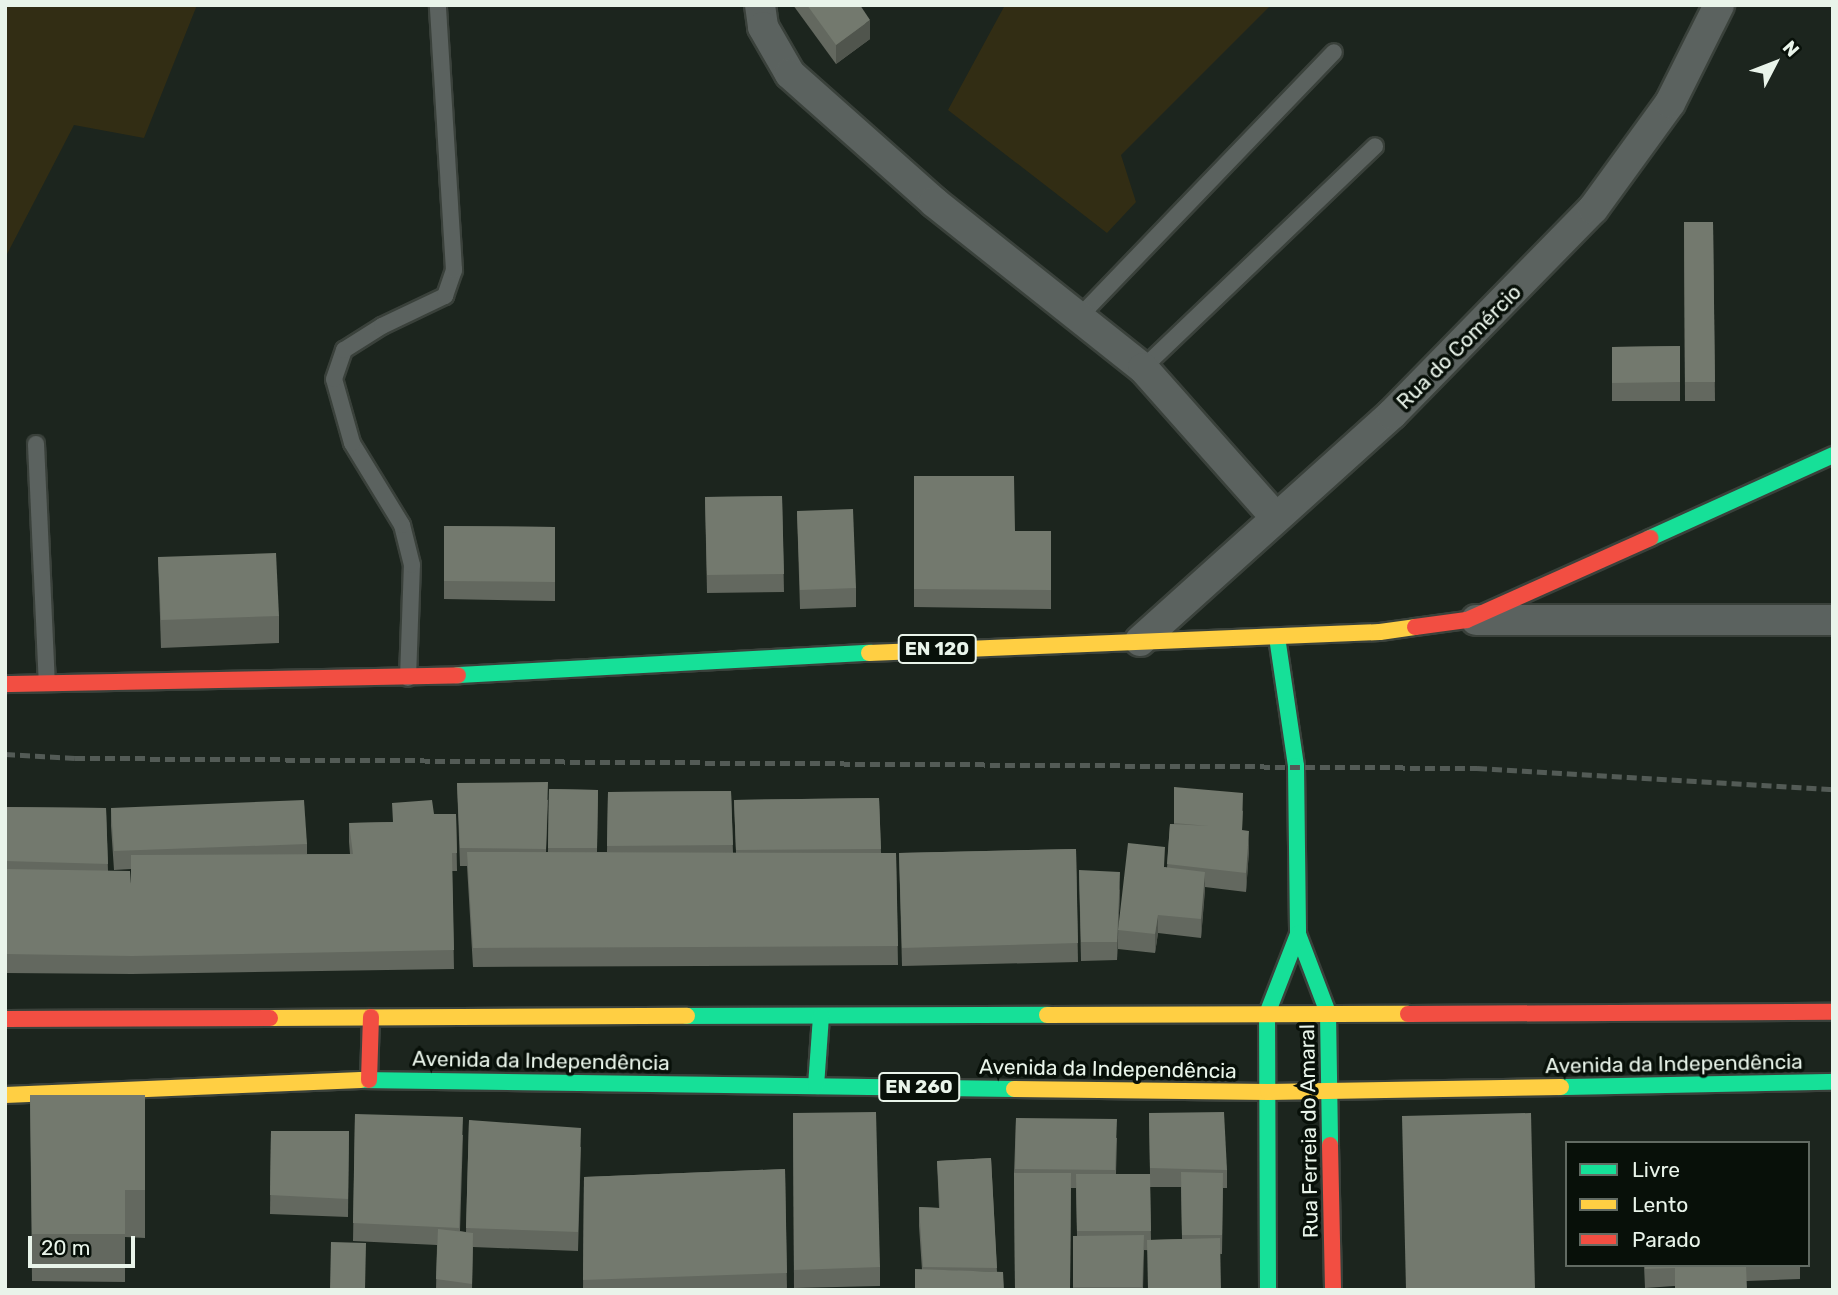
<!DOCTYPE html>
<meta charset="utf-8">
<style>
body{margin:0}
#map{position:relative;width:1838px;height:1295px;overflow:hidden;background:#1c251e;font-family:Rubik,sans-serif}
div>[style]{position:absolute}
.green>*{inset:0;background:#322d14}
.roads{filter:drop-shadow(2px 0 #3a413b) drop-shadow(-2px 0 #3a413b) drop-shadow(0 2px #3a413b) drop-shadow(0 -2px #3a413b)}
.lane>*{height:16px;margin:-8px;padding:0 8px;transform-origin:8px;border-radius:8px;background:#5b625f}
.street>*{height:30px;margin:-15px;padding:0 15px;transform-origin:15px;border-radius:15px;background:#5b625f}
.fast>*{height:16px;margin:-8px;padding:0 8px;transform-origin:8px;border-radius:8px;background:#16e098}
.slow>*{height:16px;margin:-8px;padding:0 8px;transform-origin:8px;border-radius:8px;background:#ffcf43}
.jam>*{height:16px;margin:-8px;padding:0 8px;transform-origin:8px;border-radius:8px;background:#f24e42}
.rail>*{height:5px;margin-top:-2.5px;transform-origin:0;background:repeating-linear-gradient(90deg,#535b56 0 10px,transparent 0 15px)}
.wall>*{inset:0;background:#63685f}
.shaded-wall>*{inset:0;background:#50554d}
.building>*{inset:0;background:#73796e}
span{translate:-50% -50%;white-space:nowrap;text-align:center;line-height:1.15;-webkit-text-stroke:7px #081009;paint-order:stroke}
.shield-label span{padding:2px 5px;background:#081009;border:2px solid;border-radius:5px;-webkit-text-stroke-width:0}
.shield-label{font-size:19px;color:#e9f4ea;font-weight:700}
.street-label{font-size:21px;color:#e9f4ea}
.frame{position:absolute;inset:0;border:7px solid #e9f4ea;pointer-events:none}
.legend{position:absolute;left:1565px;top:1141px;width:245px;height:126px;box-sizing:border-box;background:#081009;border:2px solid #626b63;margin:0;padding:9px 12px;list-style:none;font-size:21px;color:#e9f4ea}
.legend li{display:flex;align-items:center;gap:14px;height:35px}
.legend b{width:35px;border:2px solid #626b63}
.north{position:absolute;left:1740px;top:28px;width:70px;height:70px;-webkit-text-stroke:5px #081009;paint-order:stroke;rotate:48deg;font-size:19px;font-weight:700;line-height:28px;text-align:center;color:#e9f4ea}
.north::after{content:'';display:block;margin:auto;width:24px;height:32px;background:#e9f4ea;clip-path:polygon(50% 0,100% 100%,50% 72%,0 100%)}
.scale{position:absolute;left:28px;top:1236px;width:107px;height:32px;box-sizing:border-box;border:4px solid #e9f4ea;border-top:0;padding-left:9px;font-size:21px;line-height:24px;white-space:nowrap;color:#e9f4ea;-webkit-text-stroke:5px #081009;paint-order:stroke}
</style>
<div id="map">
<div class="green">
<div style="clip-path:polygon(5px 5px,197px 5px,144px 138px,74px 125px,5px 258px)"></div>
<div style="clip-path:polygon(1005px 5px,1271px 5px,1121px 155px,1136px 202px,1107px 233px,948px 110px)"></div>
</div>
<div class="roads">
<div class="lane">
<div style="left:1080px;top:316px;width:366px;rotate:-46.1deg"></div>
<div style="left:1143px;top:368px;width:321px;rotate:-43.7deg"></div>
<div style="left:36px;top:444px;width:239px;rotate:87.4deg"></div>
<div style="left:408px;top:678px;width:113px;rotate:-88deg"></div>
<div style="left:412px;top:565px;width:41px;rotate:-104deg"></div>
<div style="left:402px;top:525px;width:96px;rotate:-121.4deg"></div>
<div style="left:352px;top:443px;width:66px;rotate:-105.7deg"></div>
<div style="left:334px;top:379px;width:31px;rotate:-71deg"></div>
<div style="left:344px;top:350px;width:45px;rotate:-32.3deg"></div>
<div style="left:382px;top:326px;width:70px;rotate:-25.5deg"></div>
<div style="left:445px;top:296px;width:28px;rotate:-71deg"></div>
<div style="left:454px;top:270px;width:265px;rotate:-93.5deg"></div>
</div>
<div class="street">
<div style="left:760px;top:5px;width:22px;rotate:82deg"></div>
<div style="left:763px;top:27px;width:54px;rotate:60.1deg"></div>
<div style="left:790px;top:74px;width:193px;rotate:41.6deg"></div>
<div style="left:934px;top:202px;width:267px;rotate:38.5deg"></div>
<div style="left:1143px;top:368px;width:200px;rotate:48.4deg"></div>
<div style="left:1476px;top:620px;width:357px"></div>
<div style="left:1140px;top:641px;width:339px;rotate:-42deg"></div>
<div style="left:1392px;top:414px;width:287px;rotate:-45.6deg"></div>
<div style="left:1593px;top:209px;width:131px;rotate:-54deg"></div>
<div style="left:1670px;top:103px;width:110px;rotate:-63.4deg"></div>
</div>
<div class="fast">
<div style="left:1650px;top:538px;width:201px;rotate:-24.4deg"></div>
<div style="left:1277px;top:637px;width:130px;rotate:81.6deg"></div>
<div style="left:1296px;top:766px;width:168px;rotate:89.3deg"></div>
<div style="left:1298px;top:934px;width:85px;rotate:69.2deg"></div>
<div style="left:1328px;top:1013px;width:132px;rotate:89.1deg"></div>
<div style="left:458px;top:675px;width:412px;rotate:-3.1deg"></div>
<div style="left:687px;top:1016px;width:360px;rotate:-0.2deg"></div>
<div style="left:361px;top:1080px;width:653px;rotate:0.79deg"></div>
<div style="left:816px;top:1086px;width:70px;rotate:-85.9deg"></div>
<div style="left:1561px;top:1087px;width:272px;rotate:-1.1deg"></div>
<div style="left:1268px;top:1290px;width:276px;rotate:-90.2deg"></div>
<div style="left:1267px;top:1014px;width:86px;rotate:-68.8deg"></div>
</div>
<div class="slow">
<div style="left:869px;top:653px;width:511px;rotate:-2.35deg"></div>
<div style="left:1380px;top:632px;width:35px;rotate:-8deg"></div>
<div style="left:1047px;top:1015px;width:361px;rotate:-0.2deg"></div>
<div style="left:270px;top:1018px;width:417px;rotate:-0.3deg"></div>
<div style="left:1014px;top:1089px;width:254px;rotate:0.7deg"></div>
<div style="left:1268px;top:1092px;width:293px;rotate:-1deg"></div>
<div style="left:5px;top:1095px;width:356px;rotate:-2.4deg"></div>
</div>
<div class="jam">
<div style="left:1415px;top:627px;width:52px;rotate:-7.7deg"></div>
<div style="left:1467px;top:620px;width:201px;rotate:-24.1deg"></div>
<div style="left:5px;top:684px;width:453px;rotate:-1.1deg"></div>
<div style="left:1408px;top:1014px;width:425px;rotate:-0.3deg"></div>
<div style="left:5px;top:1019px;width:265px;rotate:-0.2deg"></div>
<div style="left:369px;top:1080px;width:63px;rotate:-88.2deg"></div>
<div style="left:1330px;top:1145px;width:145px;rotate:88.8deg"></div>
</div>
</div>
<div class="rail">
<div style="left:5px;top:754px;width:70px;rotate:3.3deg"></div>
<div style="left:75px;top:758px;width:1402px;rotate:0.41deg"></div>
<div style="left:1477px;top:768px;width:357px;rotate:3.4deg"></div>
</div>
<div class="wall">
<div style="clip-path:polygon(793px 5px,860px 5px,870px 39px,836px 64px)"></div>
<div style="clip-path:polygon(1684px 222px,1713px 222px,1715px 401px,1685px 401px)"></div>
<div style="clip-path:polygon(1680px 346px,1680px 401px,1612px 401px,1612px 347px)"></div>
<div style="clip-path:polygon(914px 476px,1015px 531px,1051px 531px,1051px 609px,914px 607px)"></div>
<div style="clip-path:polygon(782px 496px,784px 592px,707px 593px,705px 497px)"></div>
<div style="clip-path:polygon(797px 511px,856px 588px,856px 607px,800px 609px)"></div>
<div style="clip-path:polygon(444px 526px,555px 527px,555px 601px,444px 599px)"></div>
<div style="clip-path:polygon(158px 557px,279px 616px,279px 643px,161px 648px)"></div>
<div style="clip-path:polygon(457px 783px,548px 800px,546px 852px,548px 852px,549px 789px,598px 790px,597px 852px,607px 852px,608px 792px,731px 791px,733px 853px,736px 853px,734px 800px,879px 798px,881px 853px,896px 853px,898px 965px,473px 967px,467px 866px,460px 866px)"></div>
<div style="clip-path:polygon(1174px 787px,1243px 811px,1242px 831px,1249px 850px,1246px 892px,1205px 887px,1201px 938px,1158px 933px,1155px 953px,1118px 949px,1118px 930px,1165px 867px,1167px 868px,1170px 824px,1174px 824px)"></div>
<div style="clip-path:polygon(5px 807px,106px 808px,108px 871px,131px 883px,131px 869px,114px 870px,111px 826px,111px 808px,307px 844px,307px 854px,350px 854px,349px 842px,349px 823px,392px 822px,434px 814px,456px 814px,457px 871px,452px 871px,454px 969px,132px 974px,5px 973px)"></div>
<div style="clip-path:polygon(1076px 849px,1078px 962px,902px 966px,899px 853px)"></div>
<div style="clip-path:polygon(1079px 870px,1120px 890px,1117px 960px,1081px 961px)"></div>
<div style="clip-path:polygon(30px 1095px,145px 1095px,145px 1238px,125px 1237px,125px 1282px,32px 1281px)"></div>
<div style="clip-path:polygon(793px 1113px,880px 1267px,880px 1286px,794px 1288px)"></div>
<div style="clip-path:polygon(evenodd,1149px 1113px,1227px 1170px,1227px 1188px,1223px 1188px,1222px 1254px,1144px 1250px,1143px 1290px,1073px 1290px,1073px 1236px,1077px 1236px,1076px 1188px,1071px 1188px,1070px 1290px,1015px 1290px,1014px 1173px,1016px 1118px,1117px 1138px,1116px 1174px,1150px 1174px,1149px 1113px,1150px 1187px,1181px 1187px,1182px 1239px,1151px 1240px,1150px 1187px)"></div>
<div style="clip-path:polygon(355px 1114px,463px 1135px,460px 1231px,466px 1232px,469px 1120px,581px 1147px,578px 1251px,473px 1247px,472px 1290px,436px 1290px,437px 1245px,353px 1241px)"></div>
<div style="clip-path:polygon(271px 1131px,349px 1131px,348px 1217px,270px 1214px)"></div>
<div style="clip-path:polygon(991px 1158px,997px 1272px,922px 1270px,919px 1226px,919px 1207px,939px 1208px,937px 1161px)"></div>
<div style="clip-path:polygon(785px 1169px,787px 1290px,583px 1290px,584px 1177px)"></div>
<div style="clip-path:polygon(1644px 1265px,1800px 1265px,1800px 1279px,1747px 1281px,1645px 1288px)"></div>
</div>
<div class="shaded-wall">
<div style="clip-path:polygon(870px 20px,870px 39px,836px 64px,836px 45px)"></div>
<div style="clip-path:polygon(1249px 831px,1249px 850px,1246px 892px,1246px 873px)"></div>
<div style="clip-path:polygon(1120px 872px,1120px 890px,1117px 960px,1117px 942px)"></div>
<div style="clip-path:polygon(1205px 872px,1205px 891px,1201px 938px,1201px 919px)"></div>
<div style="clip-path:polygon(1158px 915px,1158px 933px,1155px 953px,1155px 934px)"></div>
</div>
<div class="building">
<div style="clip-path:polygon(807px 5px,860px 5px,870px 20px,836px 45px)"></div>
<div style="clip-path:polygon(1684px 222px,1713px 222px,1715px 382px,1685px 382px)"></div>
<div style="clip-path:polygon(1680px 346px,1680px 382px,1612px 383px,1612px 347px)"></div>
<div style="clip-path:polygon(914px 476px,1014px 476px,1015px 531px,1051px 531px,1051px 590px,914px 589px)"></div>
<div style="clip-path:polygon(782px 496px,784px 574px,707px 575px,705px 497px)"></div>
<div style="clip-path:polygon(853px 509px,856px 588px,800px 590px,797px 511px)"></div>
<div style="clip-path:polygon(444px 526px,555px 527px,555px 582px,444px 581px)"></div>
<div style="clip-path:polygon(276px 553px,279px 616px,161px 620px,158px 557px)"></div>
<div style="clip-path:polygon(548px 782px,546px 849px,460px 848px,457px 783px)"></div>
<div style="clip-path:polygon(1174px 787px,1243px 793px,1242px 830px,1249px 831px,1246px 873px,1167px 864px,1170px 824px,1209px 826px,1174px 823px)"></div>
<div style="clip-path:polygon(549px 789px,598px 790px,597px 848px,548px 848px)"></div>
<div style="clip-path:polygon(731px 791px,733px 845px,607px 846px,608px 792px)"></div>
<div style="clip-path:polygon(879px 798px,881px 849px,736px 850px,734px 800px)"></div>
<div style="clip-path:polygon(304px 800px,307px 844px,114px 851px,111px 808px)"></div>
<div style="clip-path:polygon(432px 800px,434px 814px,456px 814px,457px 853px,452px 853px,454px 950px,132px 956px,5px 954px,5px 869px,130px 871px,131px 885px,131px 855px,353px 854px,349px 823px,393px 822px,392px 803px)"></div>
<div style="clip-path:polygon(5px 807px,106px 808px,108px 864px,5px 861px)"></div>
<div style="clip-path:polygon(1128px 843px,1165px 847px,1164px 867px,1205px 872px,1201px 919px,1158px 915px,1155px 934px,1118px 930px)"></div>
<div style="clip-path:polygon(1076px 849px,1078px 943px,902px 948px,899px 853px)"></div>
<div style="clip-path:polygon(467px 852px,896px 853px,898px 946px,473px 948px)"></div>
<div style="clip-path:polygon(1079px 870px,1120px 872px,1117px 942px,1081px 942px)"></div>
<div style="clip-path:polygon(30px 1095px,145px 1095px,145px 1190px,125px 1190px,125px 1234px,32px 1234px)"></div>
<div style="clip-path:polygon(876px 1112px,880px 1267px,794px 1270px,793px 1113px)"></div>
<div style="clip-path:polygon(1224px 1112px,1227px 1170px,1150px 1168px,1149px 1113px)"></div>
<div style="clip-path:polygon(1531px 1113px,1535px 1290px,1406px 1290px,1402px 1116px)"></div>
<div style="clip-path:polygon(355px 1114px,463px 1117px,459px 1228px,353px 1223px)"></div>
<div style="clip-path:polygon(1016px 1118px,1117px 1119px,1115px 1170px,1015px 1169px)"></div>
<div style="clip-path:polygon(469px 1120px,581px 1128px,578px 1232px,466px 1228px)"></div>
<div style="clip-path:polygon(271px 1131px,349px 1131px,348px 1199px,270px 1195px)"></div>
<div style="clip-path:polygon(991px 1158px,997px 1268px,923px 1267px,919px 1207px,940px 1208px,937px 1161px)"></div>
<div style="clip-path:polygon(785px 1169px,787px 1273px,583px 1280px,584px 1177px)"></div>
<div style="clip-path:polygon(1181px 1172px,1223px 1173px,1222px 1235px,1182px 1235px)"></div>
<div style="clip-path:polygon(1014px 1173px,1071px 1173px,1070px 1290px,1015px 1289px)"></div>
<div style="clip-path:polygon(1076px 1174px,1150px 1174px,1151px 1231px,1077px 1231px)"></div>
<div style="clip-path:polygon(438px 1229px,473px 1233px,472px 1284px,436px 1279px)"></div>
<div style="clip-path:polygon(1144px 1235px,1142px 1287px,1073px 1287px,1073px 1236px)"></div>
<div style="clip-path:polygon(1220px 1238px,1221px 1290px,1148px 1290px,1147px 1240px)"></div>
<div style="clip-path:polygon(331px 1242px,366px 1243px,365px 1290px,330px 1290px)"></div>
<div style="clip-path:polygon(1645px 1265px,1746px 1265px,1747px 1290px,1675px 1290px,1675px 1268px,1645px 1269px)"></div>
<div style="clip-path:polygon(915px 1269px,1003px 1272px,1004px 1290px,915px 1290px)"></div>
</div>
<div class="shield-label">
<span style="left:937px;top:649px">EN 120</span>
<span style="left:919px;top:1087px">EN 260</span>
</div>
<div class="street-label">
<span style="left:1459px;top:347px;rotate:-45deg">Rua do Comércio</span>
<span style="left:541px;top:1061px;rotate:1deg">Avenida da Independência</span>
<span style="left:1674px;top:1064px;rotate:-1deg">Avenida da Independência</span>
<span style="left:1108px;top:1069px;rotate:1deg">Avenida da Independência</span>
<span style="left:1309px;top:1131px;rotate:-91deg">Rua Ferreia do Amaral</span>
</div>
<div class="frame"></div>
<ul class="legend">
<li><b style="height:9px;background:#16e098"></b>Livre</li>
<li><b style="height:9px;background:#ffcf43"></b>Lento</li>
<li><b style="height:9px;background:#f24e42"></b>Parado</li>
</ul>
<div class="north">N</div>
<div class="scale">20 m</div>
</div>
